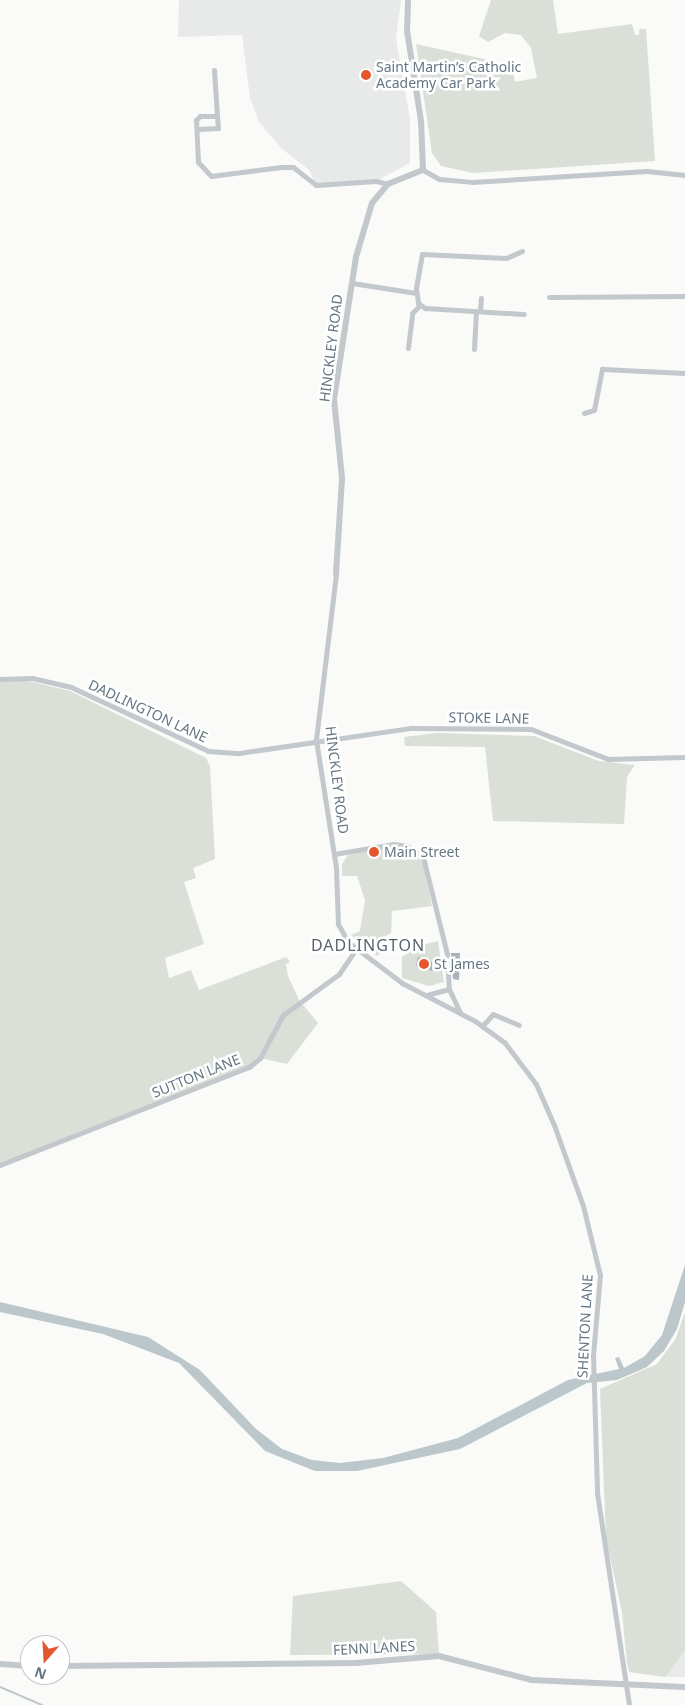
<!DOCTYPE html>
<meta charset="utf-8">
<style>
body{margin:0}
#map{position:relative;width:685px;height:1705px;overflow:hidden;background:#fafaf8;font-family:"Noto Sans",sans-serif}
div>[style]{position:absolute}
.built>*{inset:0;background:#e8e9e9}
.green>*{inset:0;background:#dadfd7}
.water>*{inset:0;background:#bbc7cb}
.stream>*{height:2px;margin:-1px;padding:0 1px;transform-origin:1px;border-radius:1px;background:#bbc7cb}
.building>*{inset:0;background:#aab3b9}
.minor>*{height:5px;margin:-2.5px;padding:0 2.5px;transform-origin:2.5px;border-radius:2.5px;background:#c3c8cc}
.tertiary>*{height:6px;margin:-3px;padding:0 3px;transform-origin:3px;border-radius:3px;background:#c3c8cc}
.dots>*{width:14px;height:14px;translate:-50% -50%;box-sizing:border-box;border:2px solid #fff;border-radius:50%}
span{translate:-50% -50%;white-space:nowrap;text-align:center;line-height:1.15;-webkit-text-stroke:5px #fff;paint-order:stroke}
.poi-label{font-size:14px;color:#657683}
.left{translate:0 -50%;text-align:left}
.street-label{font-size:14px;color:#657683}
.quarter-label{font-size:16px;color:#57646e;letter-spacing:1px}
.north{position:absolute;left:20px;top:1635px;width:50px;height:50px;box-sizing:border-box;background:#fff;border:1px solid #c1c8cd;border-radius:50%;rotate:199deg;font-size:14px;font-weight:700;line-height:20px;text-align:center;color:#657683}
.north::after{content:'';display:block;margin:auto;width:18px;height:22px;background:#e4572e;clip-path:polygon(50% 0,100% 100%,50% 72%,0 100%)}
</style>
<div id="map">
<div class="built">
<div style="clip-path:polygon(179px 0,401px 0,396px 38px,410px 119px,410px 163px,376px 181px,316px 185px,309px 170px,281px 148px,259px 122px,250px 98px,242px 35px,178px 37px)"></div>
<div style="clip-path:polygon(685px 1650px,685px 1677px,665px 1677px,668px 1672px)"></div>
</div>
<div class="green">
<div style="clip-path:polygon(491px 0,553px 0,558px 34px,632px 24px,635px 35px,639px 35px,639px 29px,646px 29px,655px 161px,473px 173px,441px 166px,432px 153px,416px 44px,511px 65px,515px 82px,537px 78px,531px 48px,521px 35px,505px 33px,488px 42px,479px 36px)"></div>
<div style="clip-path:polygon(24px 680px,70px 691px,206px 758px,210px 766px,215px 859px,193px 868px,196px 878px,184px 882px,204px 944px,165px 958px,169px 978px,191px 970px,199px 990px,286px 957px,290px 962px,286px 964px,288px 976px,299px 1000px,318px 1023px,287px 1064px,260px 1058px,249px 1067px,0 1165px,0 681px)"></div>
<div style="clip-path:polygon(437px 733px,534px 736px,599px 761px,635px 765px,627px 777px,624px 824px,493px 821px,485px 747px,405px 746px,404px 737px)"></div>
<div style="clip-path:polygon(395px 846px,407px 847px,422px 858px,432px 906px,392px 911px,391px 933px,382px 938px,383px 951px,377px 956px,351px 935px,360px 931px,365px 900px,357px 876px,342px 876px,342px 864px,348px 855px)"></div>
<div style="clip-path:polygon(438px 941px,444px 982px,429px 986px,402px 978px,402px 957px,422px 945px)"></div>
<div style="clip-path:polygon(685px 1312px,685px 1650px,665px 1677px,629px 1672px,627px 1663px,622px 1612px,606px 1539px,600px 1389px,657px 1364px,676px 1338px)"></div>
<div style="clip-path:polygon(401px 1581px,436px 1612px,439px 1654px,290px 1655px,293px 1596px)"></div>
</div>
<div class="water">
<div style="clip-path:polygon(685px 1265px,685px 1302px,677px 1329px,664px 1351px,647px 1367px,617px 1380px,587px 1383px,460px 1449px,357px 1471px,315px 1471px,265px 1451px,179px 1363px,103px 1334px,0 1312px,0 1302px,148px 1337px,200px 1370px,256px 1429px,282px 1449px,312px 1460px,340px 1463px,383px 1458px,458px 1438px,568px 1380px,619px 1369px,615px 1358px,619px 1357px,624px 1368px,645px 1356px,662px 1335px)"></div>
</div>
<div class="stream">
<div style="left:0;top:1687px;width:46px;rotate:23.2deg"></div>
</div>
<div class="building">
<div style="clip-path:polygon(451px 953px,460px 953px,459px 980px,453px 979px)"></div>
<div style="clip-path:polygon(418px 957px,432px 962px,433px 971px,416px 966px)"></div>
</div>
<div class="minor">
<div style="left:214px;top:70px;width:46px;rotate:86.3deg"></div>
<div style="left:198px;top:129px;width:20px;rotate:-3deg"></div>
<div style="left:218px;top:128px;width:12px;rotate:-95deg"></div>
<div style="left:217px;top:116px;width:17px;rotate:180deg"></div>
<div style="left:200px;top:116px;width:6px;rotate:135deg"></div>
<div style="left:196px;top:120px;width:42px;rotate:87.3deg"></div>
<div style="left:198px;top:162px;width:19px;rotate:47deg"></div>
<div style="left:211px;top:176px;width:71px;rotate:-7.3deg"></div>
<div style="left:281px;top:167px;width:12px"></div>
<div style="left:293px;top:167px;width:29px;rotate:38deg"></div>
<div style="left:316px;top:185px;width:60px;rotate:-3.8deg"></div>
<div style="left:376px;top:181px;width:12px;rotate:14deg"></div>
<div style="left:423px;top:170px;width:18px;rotate:29deg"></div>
<div style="left:439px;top:179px;width:33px;rotate:5deg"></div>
<div style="left:472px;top:182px;width:175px;rotate:-3.6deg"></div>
<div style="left:647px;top:171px;width:38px;rotate:6deg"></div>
<div style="left:522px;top:251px;width:17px;rotate:156deg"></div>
<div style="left:506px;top:258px;width:84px;rotate:-177.3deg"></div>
<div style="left:422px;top:254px;width:35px;rotate:100deg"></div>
<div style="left:416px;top:288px;width:15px;rotate:82deg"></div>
<div style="left:418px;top:303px;width:9px;rotate:36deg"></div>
<div style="left:425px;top:308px;width:99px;rotate:3.5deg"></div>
<div style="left:352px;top:283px;width:65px;rotate:8.9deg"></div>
<div style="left:549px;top:297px;width:136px;rotate:-0.4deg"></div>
<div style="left:480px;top:311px;width:13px;rotate:-86deg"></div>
<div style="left:408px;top:348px;width:35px;rotate:-83deg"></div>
<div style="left:412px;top:313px;width:11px;rotate:-45deg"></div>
<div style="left:474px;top:349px;width:38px;rotate:-87deg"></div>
<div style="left:584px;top:413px;width:10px;rotate:-17deg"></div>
<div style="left:594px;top:410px;width:42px;rotate:-79deg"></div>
<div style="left:602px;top:369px;width:83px;rotate:2.8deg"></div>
<div style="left:336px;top:574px;width:167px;rotate:96.9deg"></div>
<div style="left:316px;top:740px;width:130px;rotate:81.1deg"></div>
<div style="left:336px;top:868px;width:56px;rotate:88deg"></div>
<div style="left:338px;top:924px;width:21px;rotate:61deg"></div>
<div style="left:348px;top:942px;width:68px;rotate:37.2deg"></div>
<div style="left:402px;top:983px;width:82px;rotate:27.5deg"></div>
<div style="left:475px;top:1021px;width:37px;rotate:36deg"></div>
<div style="left:505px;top:1043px;width:51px;rotate:52.9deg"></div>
<div style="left:536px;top:1084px;width:45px;rotate:66.3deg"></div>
<div style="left:554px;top:1125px;width:86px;rotate:70.3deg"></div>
<div style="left:583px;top:1206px;width:71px;rotate:76.2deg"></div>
<div style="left:600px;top:1275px;width:80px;rotate:95deg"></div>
<div style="left:593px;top:1355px;width:138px;rotate:88.3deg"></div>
<div style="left:597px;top:1493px;width:214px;rotate:81.4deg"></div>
<div style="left:0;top:679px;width:32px;rotate:-2deg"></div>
<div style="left:32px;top:678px;width:40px;rotate:13deg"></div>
<div style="left:71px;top:687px;width:151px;rotate:25deg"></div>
<div style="left:208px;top:751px;width:31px;rotate:4deg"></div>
<div style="left:239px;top:753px;width:174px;rotate:-8.3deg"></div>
<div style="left:411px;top:728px;width:120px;rotate:0.5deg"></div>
<div style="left:531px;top:729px;width:83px;rotate:21.3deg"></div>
<div style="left:608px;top:759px;width:77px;rotate:-1.5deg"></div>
<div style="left:334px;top:854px;width:61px;rotate:-9.5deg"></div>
<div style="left:394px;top:844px;width:13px;rotate:9deg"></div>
<div style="left:407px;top:846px;width:19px;rotate:35deg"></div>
<div style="left:423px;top:857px;width:100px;rotate:76.1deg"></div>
<div style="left:447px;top:954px;width:35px;rotate:87deg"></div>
<div style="left:449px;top:989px;width:24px;rotate:165deg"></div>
<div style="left:449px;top:989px;width:26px;rotate:65deg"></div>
<div style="left:482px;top:1026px;width:16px;rotate:-47deg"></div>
<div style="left:493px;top:1014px;width:28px;rotate:23deg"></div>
<div style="left:0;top:1165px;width:268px;rotate:-21.5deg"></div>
<div style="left:249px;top:1067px;width:14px;rotate:-39deg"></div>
<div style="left:260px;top:1058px;width:49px;rotate:-61.9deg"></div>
<div style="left:283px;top:1015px;width:69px;rotate:-36.2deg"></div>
<div style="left:339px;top:974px;width:30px;rotate:-56deg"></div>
</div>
<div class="tertiary">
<div style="left:336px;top:574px;width:96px;rotate:-86.4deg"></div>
<div style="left:342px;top:478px;width:79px;rotate:-95.8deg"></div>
<div style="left:334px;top:399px;width:144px;rotate:-81.2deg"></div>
<div style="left:356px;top:257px;width:56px;rotate:-73.5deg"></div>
<div style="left:372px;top:203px;width:25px;rotate:-50deg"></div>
<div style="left:388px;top:184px;width:38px;rotate:-22deg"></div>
<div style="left:423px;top:170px;width:49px;rotate:-92.3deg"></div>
<div style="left:421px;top:121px;width:91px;rotate:-98.8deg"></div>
<div style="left:407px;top:31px;width:31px;rotate:-88deg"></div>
<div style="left:0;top:1664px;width:30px;rotate:4deg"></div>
<div style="left:60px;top:1666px;width:296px;rotate:-0.6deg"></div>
<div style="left:356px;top:1663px;width:83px;rotate:-4.8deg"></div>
<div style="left:439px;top:1656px;width:95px;rotate:14.6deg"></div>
<div style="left:531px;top:1680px;width:154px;rotate:2.6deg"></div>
</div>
<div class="dots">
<div style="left:366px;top:75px;background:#e4572e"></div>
<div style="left:374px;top:852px;background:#e4572e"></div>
<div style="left:424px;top:964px;background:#e4572e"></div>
</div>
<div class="poi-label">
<span class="left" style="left:376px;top:75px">Saint Martin’s Catholic<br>Academy Car Park</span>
<span class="left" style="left:384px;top:852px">Main Street</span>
<span class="left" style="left:434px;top:964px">St James</span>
</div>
<div class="street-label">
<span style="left:331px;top:348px;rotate:-83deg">HINCKLEY ROAD</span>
<span style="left:148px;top:711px;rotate:25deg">DADLINGTON LANE</span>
<span style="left:489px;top:718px;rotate:1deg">STOKE LANE</span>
<span style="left:337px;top:780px;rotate:83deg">HINCKLEY ROAD</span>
<span style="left:196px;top:1076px;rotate:-22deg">SUTTON LANE</span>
<span style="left:585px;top:1326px;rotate:-87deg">SHENTON LANE</span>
<span style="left:374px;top:1648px;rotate:-3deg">FENN LANES</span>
</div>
<div class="quarter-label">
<span style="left:368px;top:945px">DADLINGTON</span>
</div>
<div class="north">N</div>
</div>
